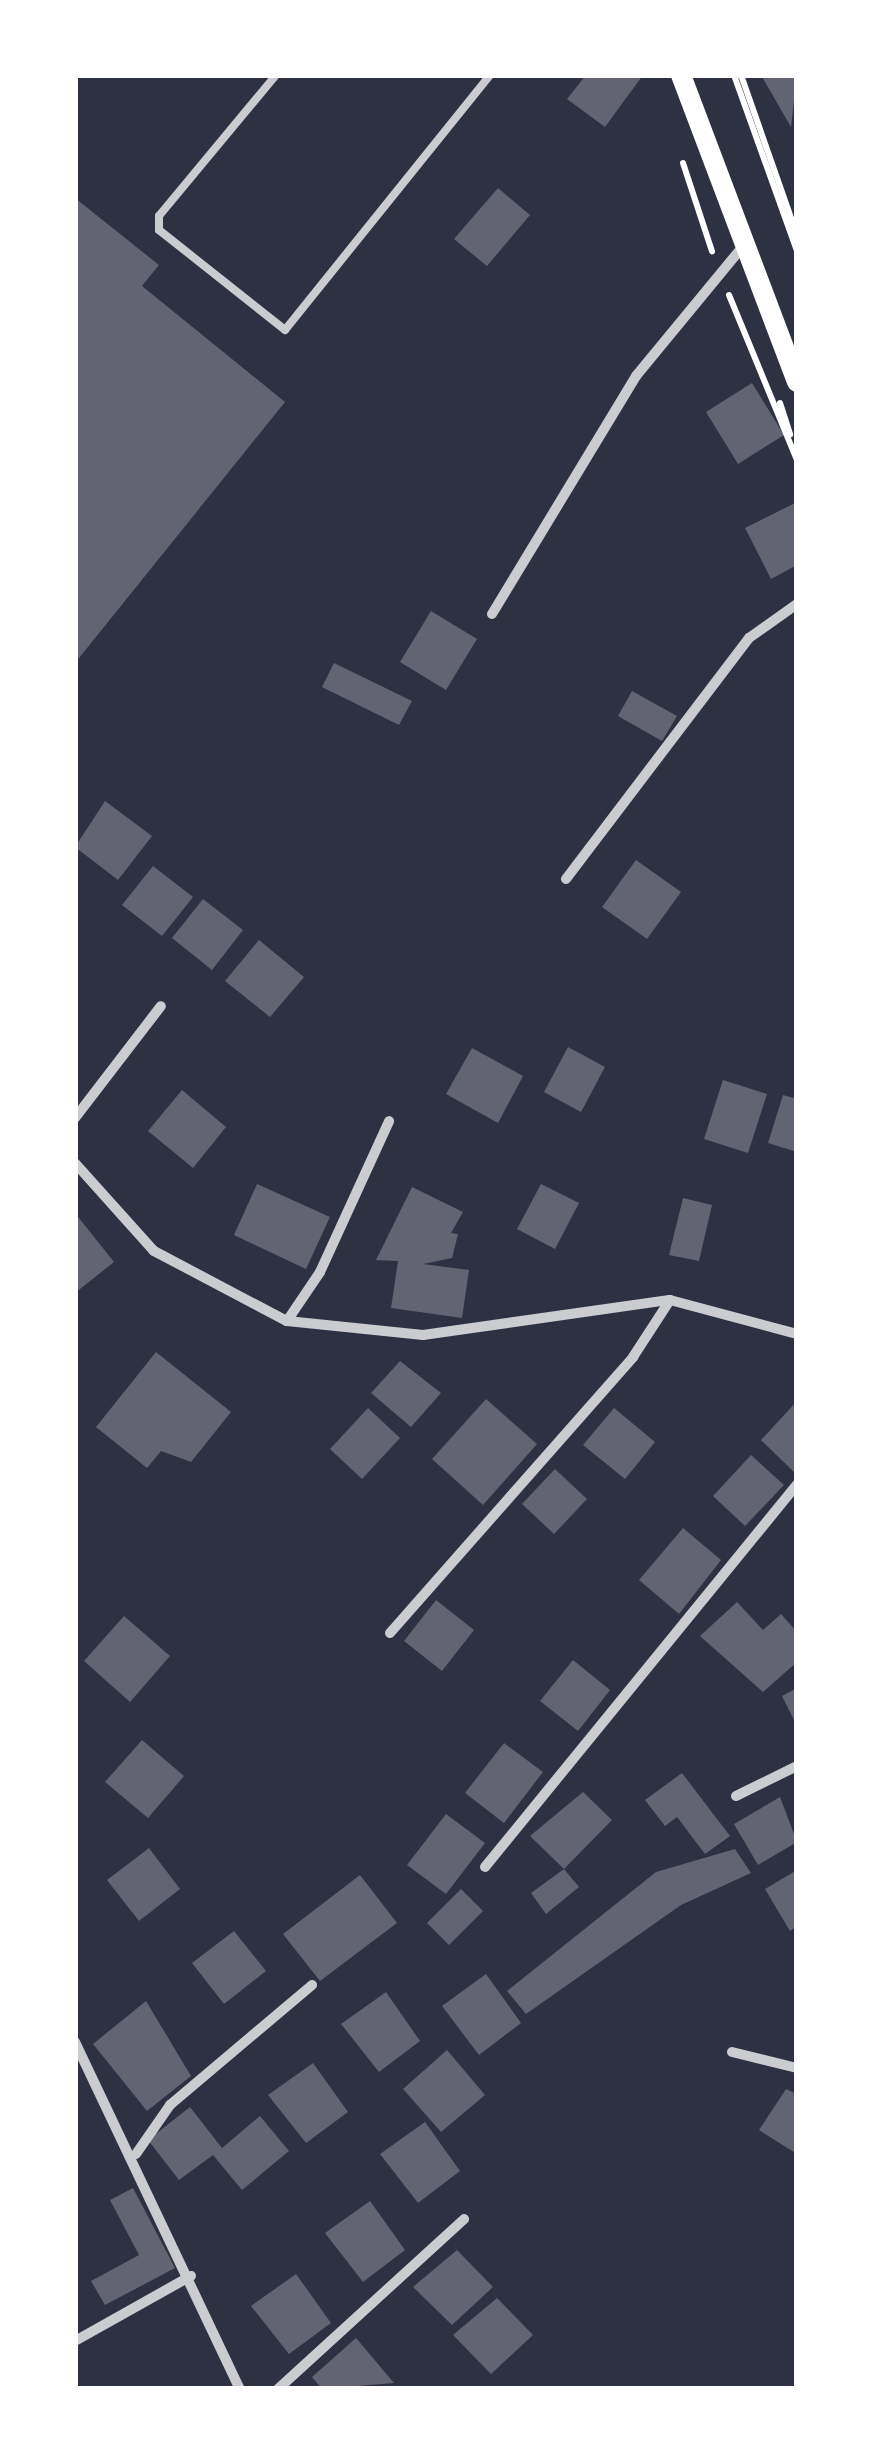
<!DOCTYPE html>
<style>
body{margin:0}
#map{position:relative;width:872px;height:2464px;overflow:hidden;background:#2d3142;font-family:Montserrat,sans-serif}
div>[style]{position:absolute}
.building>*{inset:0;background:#626471}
.path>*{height:6px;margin:-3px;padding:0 3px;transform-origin:3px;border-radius:3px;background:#fff}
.service>*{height:8px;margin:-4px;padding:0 4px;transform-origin:4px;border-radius:4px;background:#caccd0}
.minor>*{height:10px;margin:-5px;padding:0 5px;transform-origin:5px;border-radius:5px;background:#caccd0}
.secondary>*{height:20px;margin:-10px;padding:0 10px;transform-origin:10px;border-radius:10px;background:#fff}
span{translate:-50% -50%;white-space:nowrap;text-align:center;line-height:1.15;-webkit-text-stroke:8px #fff;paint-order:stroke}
.frame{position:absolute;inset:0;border:78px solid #fff;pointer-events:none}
</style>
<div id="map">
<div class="building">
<div style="clip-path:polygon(586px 75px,643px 75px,605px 127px,567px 99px)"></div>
<div style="clip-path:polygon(761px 75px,797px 75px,791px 127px)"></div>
<div style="clip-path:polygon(498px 188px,530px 215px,487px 266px,454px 239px)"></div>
<div style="clip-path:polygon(75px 198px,159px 265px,142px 286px,285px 402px,75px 663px)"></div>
<div style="clip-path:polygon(752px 383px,784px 435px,738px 464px,706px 412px)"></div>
<div style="clip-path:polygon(797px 502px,797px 565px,771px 579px,745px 528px)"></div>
<div style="clip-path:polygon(431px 611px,477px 639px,446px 690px,400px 662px)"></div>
<div style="clip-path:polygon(334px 663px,412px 701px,399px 725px,322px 687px)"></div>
<div style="clip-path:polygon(632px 691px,677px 716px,662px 741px,618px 716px)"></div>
<div style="clip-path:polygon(105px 801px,152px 836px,118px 880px,75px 847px)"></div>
<div style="clip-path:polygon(636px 860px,681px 892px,647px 939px,602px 907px)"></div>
<div style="clip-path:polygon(153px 866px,193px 897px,162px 936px,122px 905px)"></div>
<div style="clip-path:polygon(203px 899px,243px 930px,212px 970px,172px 938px)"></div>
<div style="clip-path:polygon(259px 940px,304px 977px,270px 1017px,225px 981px)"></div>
<div style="clip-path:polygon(568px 1047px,605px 1067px,581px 1112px,544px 1092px)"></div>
<div style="clip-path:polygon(472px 1048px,523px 1076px,498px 1123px,446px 1094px)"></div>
<div style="clip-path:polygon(723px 1080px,767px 1094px,748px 1153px,704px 1139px)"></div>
<div style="clip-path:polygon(182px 1090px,226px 1127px,193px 1168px,148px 1131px)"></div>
<div style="clip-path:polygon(783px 1095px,797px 1099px,797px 1152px,768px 1143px)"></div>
<div style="clip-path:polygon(257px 1184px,330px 1217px,306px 1269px,234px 1235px)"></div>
<div style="clip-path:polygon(541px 1184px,579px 1203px,555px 1249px,517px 1229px)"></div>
<div style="clip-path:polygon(412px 1187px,463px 1212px,451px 1233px,458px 1234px,452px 1258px,423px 1264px,469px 1270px,462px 1318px,391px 1308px,398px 1261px,376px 1260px)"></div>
<div style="clip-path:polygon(683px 1198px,712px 1205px,699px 1261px,669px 1255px)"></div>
<div style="clip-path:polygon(75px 1213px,114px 1262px,75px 1293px)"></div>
<div style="clip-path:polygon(156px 1352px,231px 1412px,191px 1462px,161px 1451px,147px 1468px,96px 1427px)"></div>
<div style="clip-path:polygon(400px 1361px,441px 1393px,411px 1427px,371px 1393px)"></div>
<div style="clip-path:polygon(486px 1399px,537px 1444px,483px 1505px,432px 1459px)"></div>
<div style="clip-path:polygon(797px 1401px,797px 1468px,794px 1472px,761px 1440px)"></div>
<div style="clip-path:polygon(368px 1408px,400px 1438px,362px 1479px,330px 1449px)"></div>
<div style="clip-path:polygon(614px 1408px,655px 1442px,625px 1479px,583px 1445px)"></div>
<div style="clip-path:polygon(751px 1455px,784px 1485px,745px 1526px,713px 1496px)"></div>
<div style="clip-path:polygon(555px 1469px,587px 1499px,554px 1534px,522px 1504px)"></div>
<div style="clip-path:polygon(683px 1528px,721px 1560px,679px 1614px,639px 1580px)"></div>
<div style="clip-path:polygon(436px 1600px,474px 1630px,442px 1671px,404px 1641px)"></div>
<div style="clip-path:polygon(737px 1602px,763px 1630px,781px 1614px,797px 1632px,797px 1662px,763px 1692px,700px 1636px)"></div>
<div style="clip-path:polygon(124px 1616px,170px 1656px,130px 1702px,84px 1661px)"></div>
<div style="clip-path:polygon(573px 1660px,610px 1690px,578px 1731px,540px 1701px)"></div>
<div style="clip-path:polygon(797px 1688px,797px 1726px,782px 1696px)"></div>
<div style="clip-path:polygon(142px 1740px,184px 1776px,148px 1818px,105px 1782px)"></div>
<div style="clip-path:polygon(504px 1743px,543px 1772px,504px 1823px,465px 1793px)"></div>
<div style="clip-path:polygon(682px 1773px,730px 1836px,705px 1854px,677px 1817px,665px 1826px,645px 1800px)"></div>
<div style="clip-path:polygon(583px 1792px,612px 1820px,564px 1869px,530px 1836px)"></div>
<div style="clip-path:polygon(780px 1797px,797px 1842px,758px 1865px,734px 1824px)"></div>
<div style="clip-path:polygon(446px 1814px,485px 1843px,446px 1894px,407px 1865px)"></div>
<div style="clip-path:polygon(149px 1848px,180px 1889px,139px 1921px,107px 1880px)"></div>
<div style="clip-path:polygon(735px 1849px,751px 1873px,681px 1905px,526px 2014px,507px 1991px,656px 1872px)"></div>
<div style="clip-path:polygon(564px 1869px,579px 1887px,546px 1914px,531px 1893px)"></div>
<div style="clip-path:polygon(797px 1870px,797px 1926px,790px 1931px,765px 1889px)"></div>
<div style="clip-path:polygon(360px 1875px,397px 1923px,320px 1981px,283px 1934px)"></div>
<div style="clip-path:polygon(461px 1889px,483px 1911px,449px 1945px,427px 1923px)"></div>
<div style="clip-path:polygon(234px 1931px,266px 1971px,224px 2004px,192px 1963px)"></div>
<div style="clip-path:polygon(486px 1974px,521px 2023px,479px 2055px,442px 2006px)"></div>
<div style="clip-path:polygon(386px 1992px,420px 2041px,379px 2072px,341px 2024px)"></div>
<div style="clip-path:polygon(146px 2001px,191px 2076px,147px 2111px,93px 2044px)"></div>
<div style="clip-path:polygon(447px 2050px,485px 2095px,441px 2132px,403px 2089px)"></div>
<div style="clip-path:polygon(313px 2063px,348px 2112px,306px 2143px,268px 2095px)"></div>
<div style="clip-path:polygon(786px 2089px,797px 2094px,797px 2154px,759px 2130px)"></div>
<div style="clip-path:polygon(190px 2107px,222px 2148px,260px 2116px,289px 2151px,242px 2190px,213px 2155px,179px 2180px,148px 2140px)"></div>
<div style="clip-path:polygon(425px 2122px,460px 2171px,418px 2203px,380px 2154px)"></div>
<div style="clip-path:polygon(133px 2188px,175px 2268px,105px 2305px,91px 2281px,139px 2255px,110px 2200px)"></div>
<div style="clip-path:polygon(370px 2201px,405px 2250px,363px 2282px,325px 2233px)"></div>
<div style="clip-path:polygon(457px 2250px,493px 2287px,452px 2325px,413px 2287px)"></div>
<div style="clip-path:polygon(296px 2274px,331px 2323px,289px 2354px,251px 2306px)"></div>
<div style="clip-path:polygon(497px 2298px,533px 2335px,491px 2374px,453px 2335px)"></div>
<div style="clip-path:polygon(356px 2338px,394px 2383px,322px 2389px,312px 2377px)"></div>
</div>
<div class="path">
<div style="left:734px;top:75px;width:187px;rotate:70.3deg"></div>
<div style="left:741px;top:75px;width:170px;rotate:70.7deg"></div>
<div style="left:683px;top:163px;width:93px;rotate:71.8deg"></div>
<div style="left:729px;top:295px;width:178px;rotate:67.6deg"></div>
<div style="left:780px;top:403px;width:33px;rotate:72deg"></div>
</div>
<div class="service">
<div style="left:276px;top:75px;width:183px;rotate:129.7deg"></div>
<div style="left:159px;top:216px;width:14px;rotate:90deg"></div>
<div style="left:159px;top:230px;width:161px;rotate:38.4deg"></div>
<div style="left:285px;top:330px;width:327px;rotate:-51.2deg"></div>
</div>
<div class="minor">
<div style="left:492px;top:614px;width:278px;rotate:-58.8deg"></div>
<div style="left:636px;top:376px;width:170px;rotate:-50.5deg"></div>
<div style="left:566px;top:879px;width:303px;rotate:-52.8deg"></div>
<div style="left:749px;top:638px;width:59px;rotate:-35.3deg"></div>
<div style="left:75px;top:1118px;width:141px;rotate:-52.5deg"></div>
<div style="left:75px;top:1163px;width:118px;rotate:48.1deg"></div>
<div style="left:154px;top:1251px;width:150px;rotate:27.8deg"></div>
<div style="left:287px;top:1321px;width:137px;rotate:5.9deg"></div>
<div style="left:423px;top:1335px;width:249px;rotate:-8.1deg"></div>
<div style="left:670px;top:1300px;width:131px;rotate:15deg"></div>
<div style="left:287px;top:1321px;width:59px;rotate:-56deg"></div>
<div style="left:320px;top:1272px;width:166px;rotate:-65.4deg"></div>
<div style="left:390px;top:1633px;width:368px;rotate:-48.6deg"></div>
<div style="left:633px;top:1357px;width:68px;rotate:-57deg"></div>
<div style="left:736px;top:1796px;width:68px;rotate:-26.2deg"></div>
<div style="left:485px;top:1867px;width:494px;rotate:-50.8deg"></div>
<div style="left:75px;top:2042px;width:384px;rotate:64.6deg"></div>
<div style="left:732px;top:2052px;width:67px;rotate:13.8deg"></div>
<div style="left:136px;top:2154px;width:60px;rotate:-55.2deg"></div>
<div style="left:170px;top:2105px;width:186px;rotate:-40.2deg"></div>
<div style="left:75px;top:2341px;width:133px;rotate:-29.3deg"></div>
<div style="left:278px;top:2389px;width:252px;rotate:-42.4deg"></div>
</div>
<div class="secondary">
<div style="left:681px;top:75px;width:328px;rotate:69.3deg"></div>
</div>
<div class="frame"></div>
</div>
